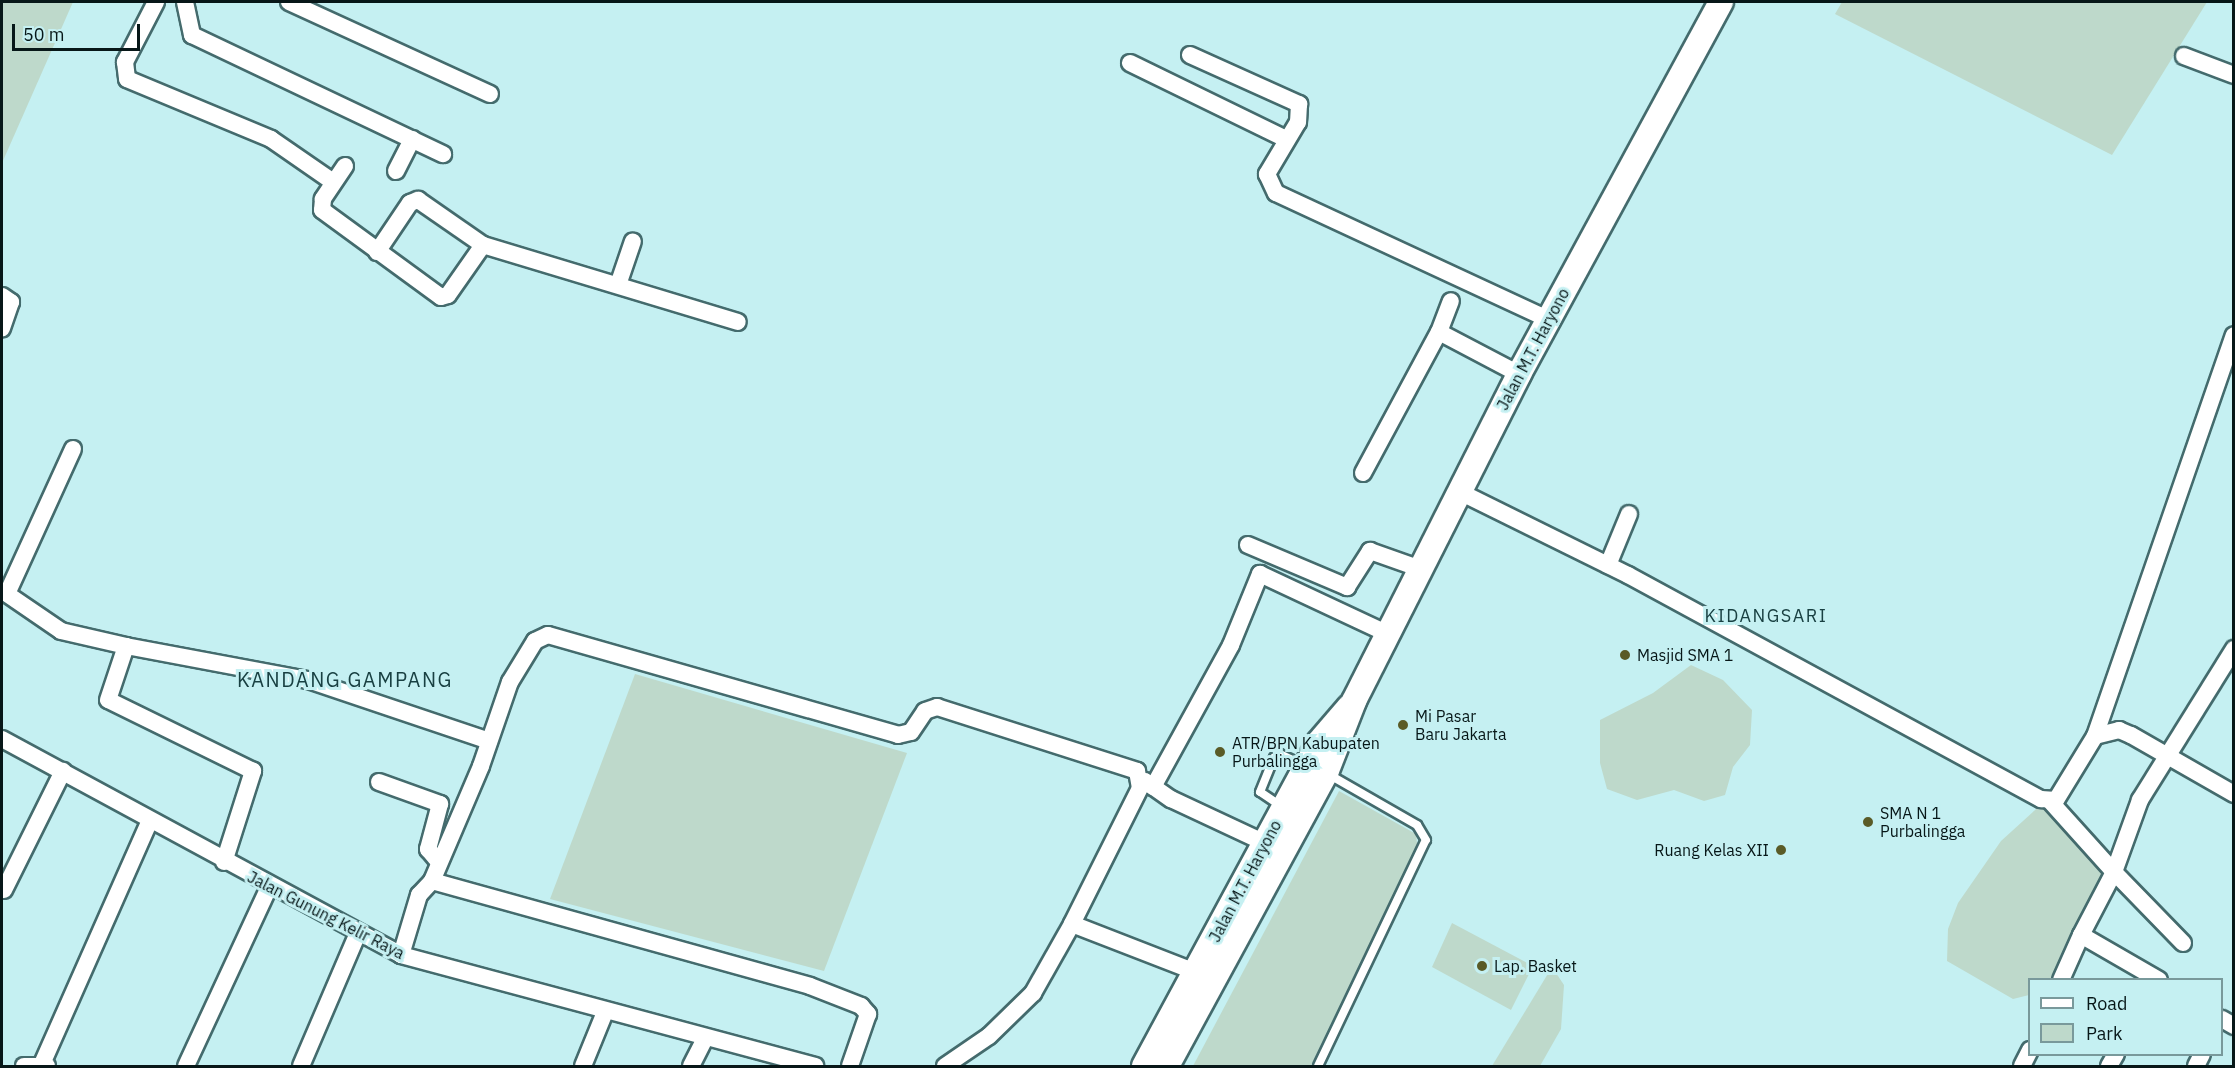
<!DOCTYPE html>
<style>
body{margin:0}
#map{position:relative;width:2235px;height:1068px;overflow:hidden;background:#c5f0f2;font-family:"IBM Plex Sans",sans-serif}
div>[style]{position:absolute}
.green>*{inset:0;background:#bed9cb}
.roads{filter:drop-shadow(2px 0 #446b6d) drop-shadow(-2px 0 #446b6d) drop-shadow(0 2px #446b6d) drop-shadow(0 -2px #446b6d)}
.lane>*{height:8px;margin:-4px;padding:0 4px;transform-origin:4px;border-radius:4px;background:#fff}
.street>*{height:16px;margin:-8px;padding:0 8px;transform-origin:8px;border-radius:8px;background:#fff}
.secondary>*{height:24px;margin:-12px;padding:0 12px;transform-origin:12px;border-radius:12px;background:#fff}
.dots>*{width:16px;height:16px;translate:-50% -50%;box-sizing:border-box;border:3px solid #c5f0f2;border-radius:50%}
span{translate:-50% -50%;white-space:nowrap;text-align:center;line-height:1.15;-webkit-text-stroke:6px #c5f0f2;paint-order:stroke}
.street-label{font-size:16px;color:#071718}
.poi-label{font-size:16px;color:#071718}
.left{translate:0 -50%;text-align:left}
.right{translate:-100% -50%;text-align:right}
.neighbourhood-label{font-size:18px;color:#194042;letter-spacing:1.5px}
.quarter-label{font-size:20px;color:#194042;letter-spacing:1.5px}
.frame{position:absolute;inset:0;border:3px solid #071718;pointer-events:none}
.legend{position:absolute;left:2028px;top:978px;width:195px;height:78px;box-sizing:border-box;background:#c5f0f2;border:2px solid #79999b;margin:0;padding:8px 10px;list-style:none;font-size:18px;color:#071718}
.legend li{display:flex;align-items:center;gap:12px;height:30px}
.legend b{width:30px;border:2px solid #79999b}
.scale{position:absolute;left:12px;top:24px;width:128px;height:27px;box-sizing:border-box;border:3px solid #071718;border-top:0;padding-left:8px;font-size:18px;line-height:21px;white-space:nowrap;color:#071718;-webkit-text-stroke:4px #c5f0f2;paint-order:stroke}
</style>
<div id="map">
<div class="green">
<div style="clip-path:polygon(2px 2px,73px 2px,2px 163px)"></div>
<div style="clip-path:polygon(1842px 2px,2207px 2px,2112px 155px,1835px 14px)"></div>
<div style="clip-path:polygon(1691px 665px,1723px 680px,1752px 710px,1750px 745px,1733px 767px,1725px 795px,1704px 801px,1674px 790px,1637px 800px,1607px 789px,1600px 763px,1600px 720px,1653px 693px)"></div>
<div style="clip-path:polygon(635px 674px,907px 753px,824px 971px,550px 899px)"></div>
<div style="clip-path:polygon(1339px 791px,1416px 834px,1418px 852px,1311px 1066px,1193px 1066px)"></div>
<div style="clip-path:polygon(2045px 801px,2114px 872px,2058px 979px,2030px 980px,2029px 995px,2013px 999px,1947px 961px,1948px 929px,1958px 903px,2001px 841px)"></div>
<div style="clip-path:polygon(1452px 923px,1533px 966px,1511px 1010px,1432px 967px)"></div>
<div style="clip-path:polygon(1552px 967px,1564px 985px,1561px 1029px,1540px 1066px,1492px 1066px)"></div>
</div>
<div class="roads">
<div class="lane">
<div style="left:1281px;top:806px;width:25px;rotate:-146deg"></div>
<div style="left:1260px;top:792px;width:37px;rotate:-68deg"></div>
<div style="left:1274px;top:758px;width:7px;rotate:-34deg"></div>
<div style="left:1280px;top:754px;width:25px;rotate:26deg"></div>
<div style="left:1318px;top:1066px;width:250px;rotate:-64.5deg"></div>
<div style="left:1426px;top:840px;width:17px;rotate:-121deg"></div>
<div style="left:1417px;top:825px;width:103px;rotate:-150.2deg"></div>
</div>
<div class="street">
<div style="left:156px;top:2px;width:68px;rotate:117.3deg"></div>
<div style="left:125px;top:62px;width:17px;rotate:83deg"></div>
<div style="left:127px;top:79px;width:156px;rotate:22.6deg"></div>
<div style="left:271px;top:139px;width:75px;rotate:34.7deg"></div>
<div style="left:185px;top:2px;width:34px;rotate:78deg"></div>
<div style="left:192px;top:35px;width:278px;rotate:25.4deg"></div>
<div style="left:289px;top:2px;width:221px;rotate:24.6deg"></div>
<div style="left:1190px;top:55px;width:120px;rotate:24.2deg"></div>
<div style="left:1299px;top:104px;width:18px;rotate:93deg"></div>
<div style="left:1298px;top:122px;width:61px;rotate:120.8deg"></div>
<div style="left:1267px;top:174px;width:21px;rotate:65deg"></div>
<div style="left:1276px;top:193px;width:300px;rotate:24.9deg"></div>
<div style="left:2184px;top:56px;width:53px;rotate:20.8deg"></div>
<div style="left:1130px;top:63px;width:174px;rotate:26deg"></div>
<div style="left:345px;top:166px;width:40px;rotate:124deg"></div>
<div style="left:323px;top:199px;width:11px;rotate:95deg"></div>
<div style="left:322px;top:210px;width:147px;rotate:36.2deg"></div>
<div style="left:441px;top:297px;width:7px;rotate:-16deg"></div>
<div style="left:448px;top:295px;width:61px;rotate:-55deg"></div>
<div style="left:483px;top:245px;width:266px;rotate:16.8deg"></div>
<div style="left:396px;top:171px;width:36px;rotate:-63deg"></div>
<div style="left:377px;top:252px;width:59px;rotate:-56deg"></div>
<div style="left:410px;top:203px;width:9px;rotate:-21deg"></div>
<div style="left:418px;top:200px;width:79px;rotate:34.7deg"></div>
<div style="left:618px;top:285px;width:46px;rotate:-71.2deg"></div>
<div style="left:2px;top:296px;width:11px;rotate:34deg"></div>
<div style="left:11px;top:302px;width:28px;rotate:109deg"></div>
<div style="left:1439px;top:332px;width:33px;rotate:-69deg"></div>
<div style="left:73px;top:449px;width:159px;rotate:114.5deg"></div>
<div style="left:7px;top:594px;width:65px;rotate:34.4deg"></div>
<div style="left:61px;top:631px;width:67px;rotate:13deg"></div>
<div style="left:1363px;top:473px;width:160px;rotate:-61.7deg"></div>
<div style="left:1439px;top:332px;width:90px;rotate:27.7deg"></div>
<div style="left:1460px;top:492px;width:187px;rotate:26.3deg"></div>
<div style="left:1628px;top:575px;width:470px;rotate:28.5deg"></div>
<div style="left:2041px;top:799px;width:15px;rotate:4deg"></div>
<div style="left:2056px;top:800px;width:75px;rotate:-58.6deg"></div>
<div style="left:2095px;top:736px;width:424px;rotate:-70.9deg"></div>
<div style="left:1248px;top:545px;width:108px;rotate:23deg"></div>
<div style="left:1347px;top:587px;width:43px;rotate:-57.4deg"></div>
<div style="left:1370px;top:551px;width:54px;rotate:19.4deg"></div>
<div style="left:1608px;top:565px;width:55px;rotate:-67.6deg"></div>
<div style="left:2095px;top:736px;width:25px;rotate:-14deg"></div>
<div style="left:2119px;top:730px;width:13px;rotate:23deg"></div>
<div style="left:2131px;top:735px;width:119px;rotate:29.8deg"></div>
<div style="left:2px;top:739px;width:454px;rotate:28.4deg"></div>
<div style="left:401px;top:955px;width:429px;rotate:15deg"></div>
<div style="left:1145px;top:781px;width:32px;rotate:35deg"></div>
<div style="left:1171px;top:799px;width:104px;rotate:25.1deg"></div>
<div style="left:379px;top:782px;width:65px;rotate:19.8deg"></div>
<div style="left:440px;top:804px;width:47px;rotate:104.9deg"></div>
<div style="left:428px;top:849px;width:17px;rotate:50deg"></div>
<div style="left:1153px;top:787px;width:162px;rotate:-61.2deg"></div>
<div style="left:1231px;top:645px;width:77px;rotate:-67.8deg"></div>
<div style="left:1260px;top:574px;width:141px;rotate:25.1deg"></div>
<div style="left:2050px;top:801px;width:96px;rotate:48deg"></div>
<div style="left:2114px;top:872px;width:71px;rotate:117.6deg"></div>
<div style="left:2081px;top:935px;width:90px;rotate:30deg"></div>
<div style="left:224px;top:862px;width:96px;rotate:-72.3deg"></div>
<div style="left:253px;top:771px;width:161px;rotate:-153.9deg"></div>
<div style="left:108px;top:700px;width:57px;rotate:-71.6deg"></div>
<div style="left:126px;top:646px;width:185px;rotate:10.6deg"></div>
<div style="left:308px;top:680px;width:191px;rotate:18.6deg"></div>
<div style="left:432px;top:881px;width:125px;rotate:-66.9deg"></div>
<div style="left:481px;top:766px;width:89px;rotate:-71deg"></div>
<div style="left:510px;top:682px;width:48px;rotate:-58.6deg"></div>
<div style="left:535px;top:641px;width:14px;rotate:-25deg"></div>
<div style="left:548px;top:635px;width:364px;rotate:15.9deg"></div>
<div style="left:898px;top:735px;width:13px;rotate:-13deg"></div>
<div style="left:911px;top:732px;width:25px;rotate:-56deg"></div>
<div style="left:925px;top:711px;width:13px;rotate:-18deg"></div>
<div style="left:937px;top:707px;width:210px;rotate:17.7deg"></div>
<div style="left:1137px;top:771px;width:17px;rotate:80deg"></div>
<div style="left:1140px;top:788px;width:152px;rotate:116.6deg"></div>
<div style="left:1072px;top:924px;width:133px;rotate:21.2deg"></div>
<div style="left:4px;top:890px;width:133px;rotate:-63.6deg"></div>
<div style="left:2183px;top:943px;width:99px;rotate:-134.2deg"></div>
<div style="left:2114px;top:872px;width:77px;rotate:-70.1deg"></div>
<div style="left:2140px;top:800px;width:178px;rotate:-58.1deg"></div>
<div style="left:401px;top:955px;width:63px;rotate:-73.3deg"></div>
<div style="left:419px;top:895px;width:19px;rotate:-47deg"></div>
<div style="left:432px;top:881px;width:392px;rotate:15.5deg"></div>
<div style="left:810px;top:986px;width:55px;rotate:21.4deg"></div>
<div style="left:861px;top:1006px;width:11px;rotate:49deg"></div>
<div style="left:868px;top:1014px;width:55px;rotate:109.1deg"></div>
<div style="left:2061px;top:980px;width:49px;rotate:-66deg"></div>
<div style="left:2222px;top:1019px;width:14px;rotate:30deg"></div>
<div style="left:42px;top:1064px;width:265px;rotate:-66.1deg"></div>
<div style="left:24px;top:1066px;width:23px"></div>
<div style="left:186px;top:1066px;width:197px;rotate:-65.1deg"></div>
<div style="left:301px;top:1066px;width:145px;rotate:-66.8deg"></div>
<div style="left:583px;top:1066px;width:58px;rotate:-67.8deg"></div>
<div style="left:691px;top:1066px;width:31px;rotate:-63deg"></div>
<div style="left:945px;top:1066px;width:53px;rotate:-34.3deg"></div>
<div style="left:989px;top:1036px;width:62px;rotate:-44.3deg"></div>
<div style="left:1033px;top:993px;width:79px;rotate:-60.5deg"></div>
<div style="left:2022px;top:1066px;width:18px;rotate:-63deg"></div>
<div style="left:2109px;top:1066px;width:14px;rotate:-60deg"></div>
<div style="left:2196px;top:1066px;width:13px;rotate:-63deg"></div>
</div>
<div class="secondary">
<div style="left:1144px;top:1066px;width:368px;rotate:-61.6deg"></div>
<div style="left:1319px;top:742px;width:46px;rotate:-49.4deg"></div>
<div style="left:1167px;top:1066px;width:333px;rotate:-61.5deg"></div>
<div style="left:1326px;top:773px;width:77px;rotate:-68.7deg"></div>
<div style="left:1354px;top:701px;width:366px;rotate:-63.2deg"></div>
<div style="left:1519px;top:374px;width:423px;rotate:-61.5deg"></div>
</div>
</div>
<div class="dots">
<div style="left:1625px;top:655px;background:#5a5b27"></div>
<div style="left:1403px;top:725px;background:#5a5b27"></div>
<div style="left:1220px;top:752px;background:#5a5b27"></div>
<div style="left:1868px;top:822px;background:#5a5b27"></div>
<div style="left:1781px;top:850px;background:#5a5b27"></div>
<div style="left:1482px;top:966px;background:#5a5b27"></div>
</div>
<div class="street-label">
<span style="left:1533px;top:349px;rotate:-62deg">Jalan M.T. Haryono</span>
<span style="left:1245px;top:881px;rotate:-62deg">Jalan M.T. Haryono</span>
<span style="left:326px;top:915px;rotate:27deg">Jalan Gunung Kelir Raya</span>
</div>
<div class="poi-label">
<span class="left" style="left:1637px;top:655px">Masjid SMA 1</span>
<span class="left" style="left:1415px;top:725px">Mi Pasar<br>Baru Jakarta</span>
<span class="left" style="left:1232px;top:752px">ATR/BPN Kabupaten<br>Purbalingga</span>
<span class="left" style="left:1880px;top:822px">SMA N 1<br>Purbalingga</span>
<span class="right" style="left:1769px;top:850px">Ruang Kelas XII</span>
<span class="left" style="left:1494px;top:966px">Lap. Basket</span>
</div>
<div class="neighbourhood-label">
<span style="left:1766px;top:616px">KIDANGSARI</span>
</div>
<div class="quarter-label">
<span style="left:345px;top:679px">KANDANG GAMPANG</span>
</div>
<div class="frame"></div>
<ul class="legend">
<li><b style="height:8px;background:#fff"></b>Road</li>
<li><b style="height:16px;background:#bed9cb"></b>Park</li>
</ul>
<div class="scale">50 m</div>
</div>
